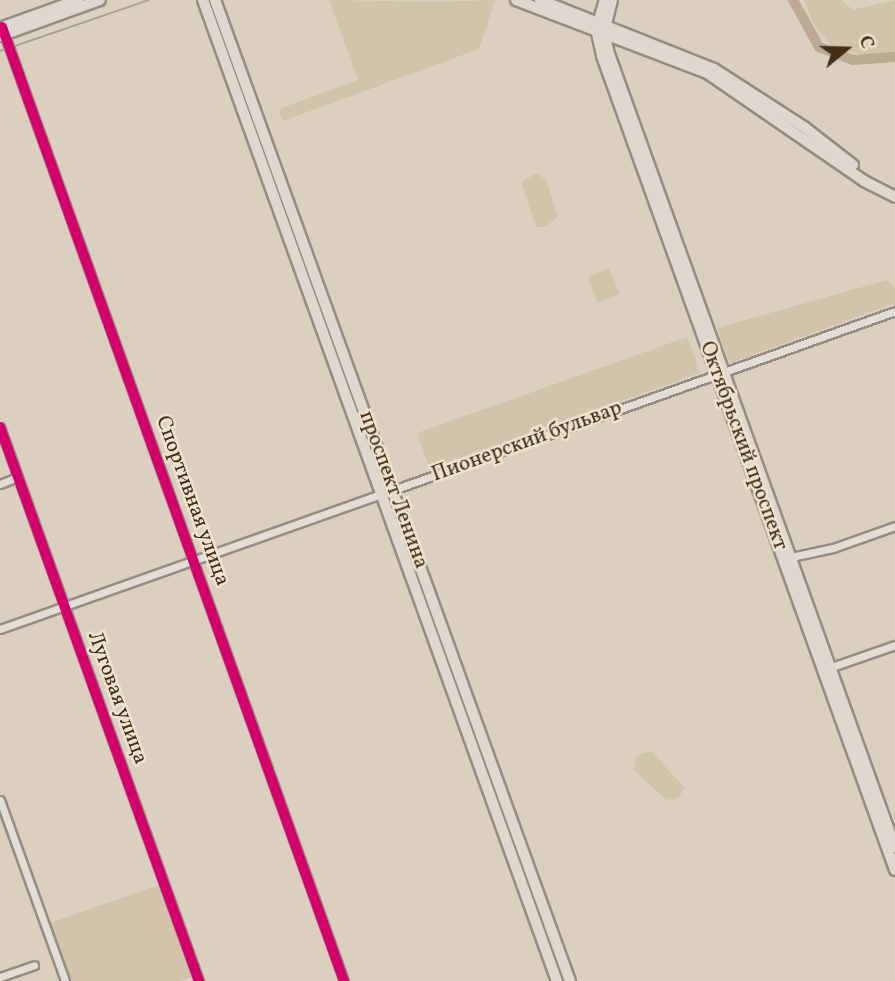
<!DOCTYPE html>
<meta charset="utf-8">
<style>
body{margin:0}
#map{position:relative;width:895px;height:981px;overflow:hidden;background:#dbd0bf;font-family:Vollkorn,serif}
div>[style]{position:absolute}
.green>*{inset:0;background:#d2c3ab}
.river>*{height:10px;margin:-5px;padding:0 5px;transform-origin:5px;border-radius:5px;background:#bcab92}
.roads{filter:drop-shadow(2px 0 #968d81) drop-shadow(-2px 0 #968d81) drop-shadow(0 2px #968d81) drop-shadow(0 -2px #968d81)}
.minor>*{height:7px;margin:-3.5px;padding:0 3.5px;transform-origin:3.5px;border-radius:3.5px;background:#e3ded5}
.major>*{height:10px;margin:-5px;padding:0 5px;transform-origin:5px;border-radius:5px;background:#ded8ce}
.tram>*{height:2px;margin:-1px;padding:0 1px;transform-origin:1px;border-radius:1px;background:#a7a199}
.cycleway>*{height:10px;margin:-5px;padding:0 5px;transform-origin:5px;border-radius:5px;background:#d6006c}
span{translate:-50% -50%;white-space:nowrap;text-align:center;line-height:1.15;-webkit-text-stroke:5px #efe3ce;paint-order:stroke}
.street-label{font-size:21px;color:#432d19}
.north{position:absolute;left:811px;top:14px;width:70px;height:70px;-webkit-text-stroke:5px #efe3ce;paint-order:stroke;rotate:71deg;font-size:19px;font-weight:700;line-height:28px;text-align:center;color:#432d19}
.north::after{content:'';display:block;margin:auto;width:24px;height:32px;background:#432d19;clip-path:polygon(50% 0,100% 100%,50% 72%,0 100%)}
</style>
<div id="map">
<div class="green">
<div style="clip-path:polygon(329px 0,433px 2px,495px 0,479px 49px,283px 121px,279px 109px,358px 80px)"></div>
<div style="clip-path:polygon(804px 0,841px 0,853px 10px,895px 0,895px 55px,874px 58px,833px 48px,814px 24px)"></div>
<div style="clip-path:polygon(537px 173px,546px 180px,558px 217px,545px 227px,536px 227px,521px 182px)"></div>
<div style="clip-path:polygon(609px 268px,620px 294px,598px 303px,588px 277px)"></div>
<div style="clip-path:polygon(887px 280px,895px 288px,895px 303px,730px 363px,717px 328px)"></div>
<div style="clip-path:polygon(687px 337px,700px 373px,430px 469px,417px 433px)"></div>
<div style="clip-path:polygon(651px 751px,685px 788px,678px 798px,666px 800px,634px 770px,636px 756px)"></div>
<div style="clip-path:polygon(159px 885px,191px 977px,179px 981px,67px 981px,47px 924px)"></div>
</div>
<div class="river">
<div style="left:793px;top:0;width:54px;rotate:61deg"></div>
<div style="left:819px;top:47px;width:36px;rotate:21deg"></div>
<div style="left:853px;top:60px;width:42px;rotate:-4.1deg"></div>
</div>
<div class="roads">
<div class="minor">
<div style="left:4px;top:33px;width:1007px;rotate:70.27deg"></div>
<div style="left:0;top:427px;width:589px;rotate:70.24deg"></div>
<div style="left:0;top:484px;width:18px;rotate:-22deg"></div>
<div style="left:393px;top:490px;width:533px;rotate:-19.62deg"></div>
<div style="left:791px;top:557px;width:43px;rotate:-12.1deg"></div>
<div style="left:833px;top:548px;width:66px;rotate:-19.5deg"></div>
<div style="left:0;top:629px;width:404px;rotate:-19.5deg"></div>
<div style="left:826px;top:669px;width:73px;rotate:-19.2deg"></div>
<div style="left:0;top:800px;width:192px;rotate:70.2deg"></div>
<div style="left:0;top:977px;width:36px;rotate:-19deg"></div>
</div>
<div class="major">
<div style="left:203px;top:0;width:1043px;rotate:70.16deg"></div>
<div style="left:215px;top:0;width:1043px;rotate:70.11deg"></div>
<div style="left:516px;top:0;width:204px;rotate:20.9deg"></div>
<div style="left:707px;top:73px;width:191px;rotate:34.5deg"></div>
<div style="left:864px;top:181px;width:35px;rotate:27deg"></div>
<div style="left:540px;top:0;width:187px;rotate:21.6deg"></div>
<div style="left:714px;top:69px;width:107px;rotate:32.8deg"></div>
<div style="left:804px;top:127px;width:62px;rotate:37.8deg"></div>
<div style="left:605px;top:0;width:30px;rotate:107deg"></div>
<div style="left:596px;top:29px;width:28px;rotate:77deg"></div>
<div style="left:602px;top:56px;width:865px;rotate:70.2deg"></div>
<div style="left:612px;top:0;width:32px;rotate:104deg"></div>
<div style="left:604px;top:31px;width:24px;rotate:78deg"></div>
<div style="left:609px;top:54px;width:843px;rotate:70.17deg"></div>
<div style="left:0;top:28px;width:83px;rotate:-19.7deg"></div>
<div style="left:0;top:36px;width:106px;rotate:-19.8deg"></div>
</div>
</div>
<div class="tram">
<div style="left:0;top:51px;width:157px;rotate:-18.9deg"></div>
</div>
<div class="cycleway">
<div style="left:2px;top:27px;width:1013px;rotate:70.28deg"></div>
<div style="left:0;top:427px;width:589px;rotate:70.24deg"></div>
</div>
<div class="street-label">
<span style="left:527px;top:442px;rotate:-20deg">Пионерский бульвар</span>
<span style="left:743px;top:446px;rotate:70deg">Октябрьский проспект</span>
<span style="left:393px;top:490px;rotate:70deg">проспект Ленина</span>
<span style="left:192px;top:501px;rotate:70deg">Спортивная улица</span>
<span style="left:117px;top:698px;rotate:70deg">Луговая улица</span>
</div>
<div class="north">С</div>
</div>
